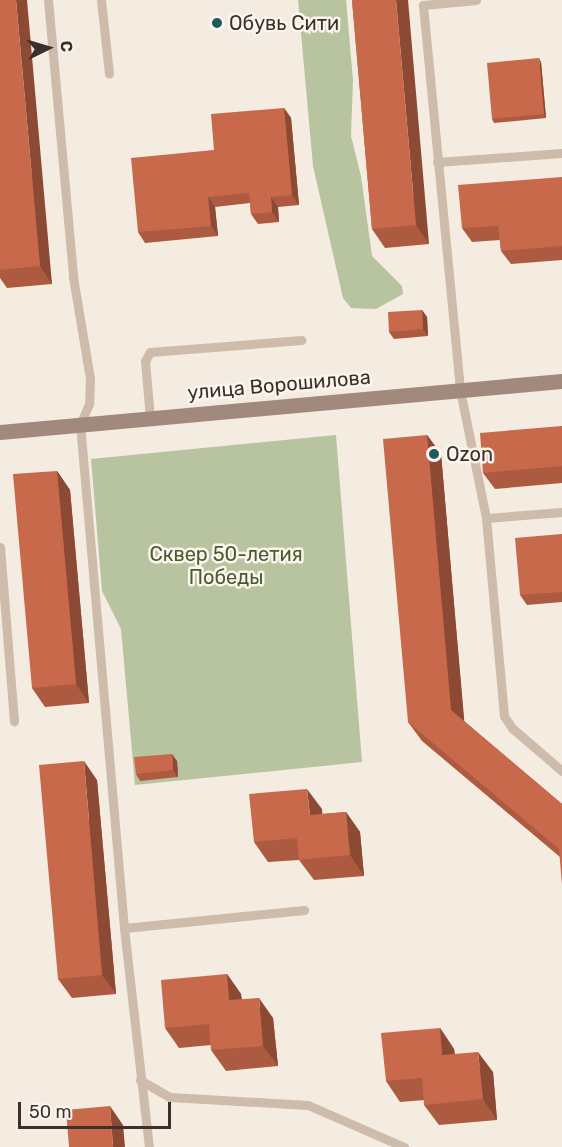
<!DOCTYPE html>
<meta charset="utf-8">
<style>
body{margin:0}
#map{position:relative;width:562px;height:1147px;overflow:hidden;background:#f4ebe1;font-family:Rubik,sans-serif}
div>[style]{position:absolute}
.green>*{inset:0;background:#b8c4a0}
.lane>*{height:9px;margin:-4.5px;padding:0 4.5px;transform-origin:4.5px;border-radius:4.5px;background:#cdbbac}
.secondary>*{height:15px;margin:-7.5px;padding:0 7.5px;transform-origin:7.5px;border-radius:7.5px;background:#a18a7d}
.wall>*{inset:0;background:#ac5a40}
.shaded-wall>*{inset:0;background:#8c4a34}
.building>*{inset:0;background:#c8694b}
.dots>*{width:16px;height:16px;translate:-50% -50%;box-sizing:border-box;border:3px solid #fbf5ee;border-radius:50%}
span{translate:-50% -50%;white-space:nowrap;text-align:center;line-height:1.15;-webkit-text-stroke:5px #fbf5ee;paint-order:stroke}
.poi-label{font-size:20px;color:#3b302b}
.left{translate:0 -50%;text-align:left}
.street-label{font-size:20px;color:#3b302b}
.park-label{font-size:20px;color:#4a5a2e}
.north{position:absolute;left:18px;top:18px;width:60px;height:60px;-webkit-text-stroke:4px #fbf5ee;paint-order:stroke;rotate:85deg;font-size:16px;font-weight:700;line-height:24px;text-align:center;color:#3b302b}
.north::after{content:'';display:block;margin:auto;width:21px;height:27px;background:#3b302b;clip-path:polygon(50% 0,100% 100%,50% 72%,0 100%)}
.scale{position:absolute;left:18px;top:1102px;width:153px;height:27px;box-sizing:border-box;border:3px solid #3b302b;border-top:0;padding-left:8px;font-size:18px;line-height:21px;white-space:nowrap;color:#3b302b;-webkit-text-stroke:4px #fbf5ee;paint-order:stroke}
</style>
<div id="map">
<div class="green">
<div style="clip-path:polygon(298px 0,346px 0,353px 80px,351px 136px,361px 176px,372px 256px,402px 286px,403px 294px,376px 309px,351px 308px,343px 298px,313px 166px)"></div>
<div style="clip-path:polygon(336px 435px,362px 762px,135px 785px,121px 629px,102px 591px,91px 459px)"></div>
</div>
<div class="lane">
<div style="left:48px;top:0;width:278px;rotate:84.8deg"></div>
<div style="left:73px;top:277px;width:103px;rotate:80.5deg"></div>
<div style="left:90px;top:379px;width:25px;rotate:92deg"></div>
<div style="left:89px;top:404px;width:22px;rotate:114deg"></div>
<div style="left:80px;top:424px;width:506px;rotate:85.01deg"></div>
<div style="left:124px;top:928px;width:220px;rotate:83.5deg"></div>
<div style="left:101px;top:0;width:74px;rotate:83.8deg"></div>
<div style="left:476px;top:0;width:53px;rotate:174.6deg"></div>
<div style="left:423px;top:5px;width:387px;rotate:84.5deg"></div>
<div style="left:460px;top:390px;width:131px;rotate:78.5deg"></div>
<div style="left:486px;top:518px;width:199px;rotate:84.8deg"></div>
<div style="left:504px;top:716px;width:14px;rotate:56deg"></div>
<div style="left:512px;top:728px;width:66px;rotate:40.7deg"></div>
<div style="left:437px;top:162px;width:125px;rotate:-4.1deg"></div>
<div style="left:150px;top:418px;width:57px;rotate:-95deg"></div>
<div style="left:145px;top:361px;width:10px;rotate:-61deg"></div>
<div style="left:150px;top:352px;width:152px;rotate:-4.5deg"></div>
<div style="left:486px;top:518px;width:76px;rotate:-4.5deg"></div>
<div style="left:0;top:547px;width:175px;rotate:85.4deg"></div>
<div style="left:124px;top:928px;width:181px;rotate:-5.7deg"></div>
<div style="left:140px;top:1080px;width:34px;rotate:30deg"></div>
<div style="left:170px;top:1097px;width:138px;rotate:3.3deg"></div>
<div style="left:308px;top:1105px;width:105px;rotate:23.6deg"></div>
</div>
<div class="secondary">
<div style="left:0;top:432px;width:564px;rotate:-5.19deg"></div>
</div>
<div class="wall">
<div style="clip-path:polygon(0 0,52px 284px,7px 288px,0 278px)"></div>
<div style="clip-path:polygon(352px 0,429px 244px,385px 248px,372px 229px)"></div>
<div style="clip-path:polygon(541px 62px,546px 118px,494px 123px,492px 119px)"></div>
<div style="clip-path:polygon(284px 108px,291px 118px,299px 205px,278px 207px,279px 222px,258px 224px,251px 214px,250px 203px,215px 207px,218px 236px,145px 243px,138px 232px,214px 150px)"></div>
<div style="clip-path:polygon(562px 177px,562px 260px,511px 264px,501px 251px,500px 240px,472px 242px,462px 228px)"></div>
<div style="clip-path:polygon(422px 310px,427px 317px,428px 336px,394px 339px,389px 332px)"></div>
<div style="clip-path:polygon(562px 426px,562px 483px,495px 489px,483px 473px)"></div>
<div style="clip-path:polygon(427px 435px,441px 454px,464px 721px,562px 804px,560px 857px,422px 741px,408px 722px)"></div>
<div style="clip-path:polygon(57px 471px,70px 490px,89px 703px,45px 707px,32px 688px)"></div>
<div style="clip-path:polygon(562px 534px,562px 602px,527px 605px,520px 595px)"></div>
<div style="clip-path:polygon(177px 761px,178px 777px,140px 781px,136px 774px)"></div>
<div style="clip-path:polygon(97px 780px,116px 994px,72px 998px,58px 979px)"></div>
<div style="clip-path:polygon(322px 809px,322px 814px,346px 812px,360px 832px,364px 876px,314px 880px,299px 860px,268px 862px,254px 842px)"></div>
<div style="clip-path:polygon(227px 974px,241px 994px,242px 999px,273px 1018px,278px 1066px,226px 1071px,211px 1050px,211px 1045px,179px 1048px,165px 1028px)"></div>
<div style="clip-path:polygon(440px 1028px,454px 1049px,455px 1054px,493px 1072px,497px 1120px,439px 1125px,424px 1105px,424px 1100px,400px 1102px,386px 1081px)"></div>
</div>
<div class="shaded-wall">
<div style="clip-path:polygon(16px 0,27px 0,52px 284px,40px 266px)"></div>
<div style="clip-path:polygon(396px 0,408px 0,429px 244px,416px 225px)"></div>
<div style="clip-path:polygon(539px 58px,541px 62px,546px 118px,544px 114px)"></div>
<div style="clip-path:polygon(284px 108px,291px 118px,299px 205px,292px 195px)"></div>
<div style="clip-path:polygon(208px 197px,215px 207px,218px 236px,211px 226px)"></div>
<div style="clip-path:polygon(271px 197px,278px 207px,279px 222px,272px 212px)"></div>
<div style="clip-path:polygon(422px 310px,427px 317px,428px 336px,423px 329px)"></div>
<div style="clip-path:polygon(427px 435px,441px 454px,465px 729px,451px 710px)"></div>
<div style="clip-path:polygon(57px 471px,70px 490px,89px 703px,76px 684px)"></div>
<div style="clip-path:polygon(172px 754px,177px 761px,178px 777px,173px 770px)"></div>
<div style="clip-path:polygon(84px 761px,97px 780px,116px 994px,102px 975px)"></div>
<div style="clip-path:polygon(307px 789px,322px 809px,324px 836px,310px 815px)"></div>
<div style="clip-path:polygon(346px 812px,360px 832px,364px 876px,350px 855px)"></div>
<div style="clip-path:polygon(227px 974px,241px 994px,243px 1021px,229px 1000px)"></div>
<div style="clip-path:polygon(259px 998px,273px 1018px,278px 1066px,263px 1046px)"></div>
<div style="clip-path:polygon(440px 1028px,454px 1049px,456px 1075px,442px 1055px)"></div>
<div style="clip-path:polygon(478px 1052px,493px 1072px,497px 1120px,483px 1099px)"></div>
<div style="clip-path:polygon(110px 1106px,123px 1125px,125px 1147px,113px 1147px)"></div>
</div>
<div class="building">
<div style="clip-path:polygon(0 0,16px 0,40px 266px,0 270px)"></div>
<div style="clip-path:polygon(352px 0,396px 0,416px 225px,372px 229px)"></div>
<div style="clip-path:polygon(539px 58px,544px 114px,492px 119px,487px 63px)"></div>
<div style="clip-path:polygon(284px 108px,292px 195px,271px 197px,272px 212px,251px 214px,249px 193px,208px 197px,211px 226px,138px 232px,131px 158px,214px 150px,211px 114px)"></div>
<div style="clip-path:polygon(562px 177px,562px 246px,501px 251px,498px 226px,462px 228px,458px 185px)"></div>
<div style="clip-path:polygon(422px 310px,423px 329px,389px 332px,388px 312px)"></div>
<div style="clip-path:polygon(562px 426px,562px 466px,483px 473px,480px 433px)"></div>
<div style="clip-path:polygon(427px 435px,451px 710px,562px 804px,562px 885px,559px 849px,408px 722px,383px 439px)"></div>
<div style="clip-path:polygon(57px 471px,76px 684px,32px 688px,13px 474px)"></div>
<div style="clip-path:polygon(562px 534px,562px 592px,520px 595px,515px 538px)"></div>
<div style="clip-path:polygon(172px 754px,173px 770px,136px 774px,134px 757px)"></div>
<div style="clip-path:polygon(84px 761px,102px 975px,58px 979px,39px 765px)"></div>
<div style="clip-path:polygon(307px 789px,310px 815px,346px 812px,350px 855px,299px 860px,297px 838px,254px 842px,249px 794px)"></div>
<div style="clip-path:polygon(227px 974px,229px 1000px,259px 998px,263px 1046px,211px 1050px,209px 1024px,165px 1028px,161px 980px)"></div>
<div style="clip-path:polygon(440px 1028px,442px 1055px,478px 1052px,483px 1099px,424px 1105px,422px 1078px,386px 1081px,381px 1033px)"></div>
<div style="clip-path:polygon(110px 1106px,113px 1147px,69px 1147px,66px 1110px)"></div>
</div>
<div class="dots">
<div style="left:217px;top:23px;background:#1f5a5e"></div>
<div style="left:434px;top:454px;background:#1f5a5e"></div>
</div>
<div class="poi-label">
<span class="left" style="left:229px;top:23px">Обувь Сити</span>
<span class="left" style="left:446px;top:454px">Ozon</span>
</div>
<div class="street-label">
<span style="left:279px;top:385px;rotate:-5deg">улица Ворошилова</span>
</div>
<div class="park-label">
<span style="left:226px;top:566px">Сквер 50-летия<br>Победы</span>
</div>
<div class="north">С</div>
<div class="scale">50 m</div>
</div>
